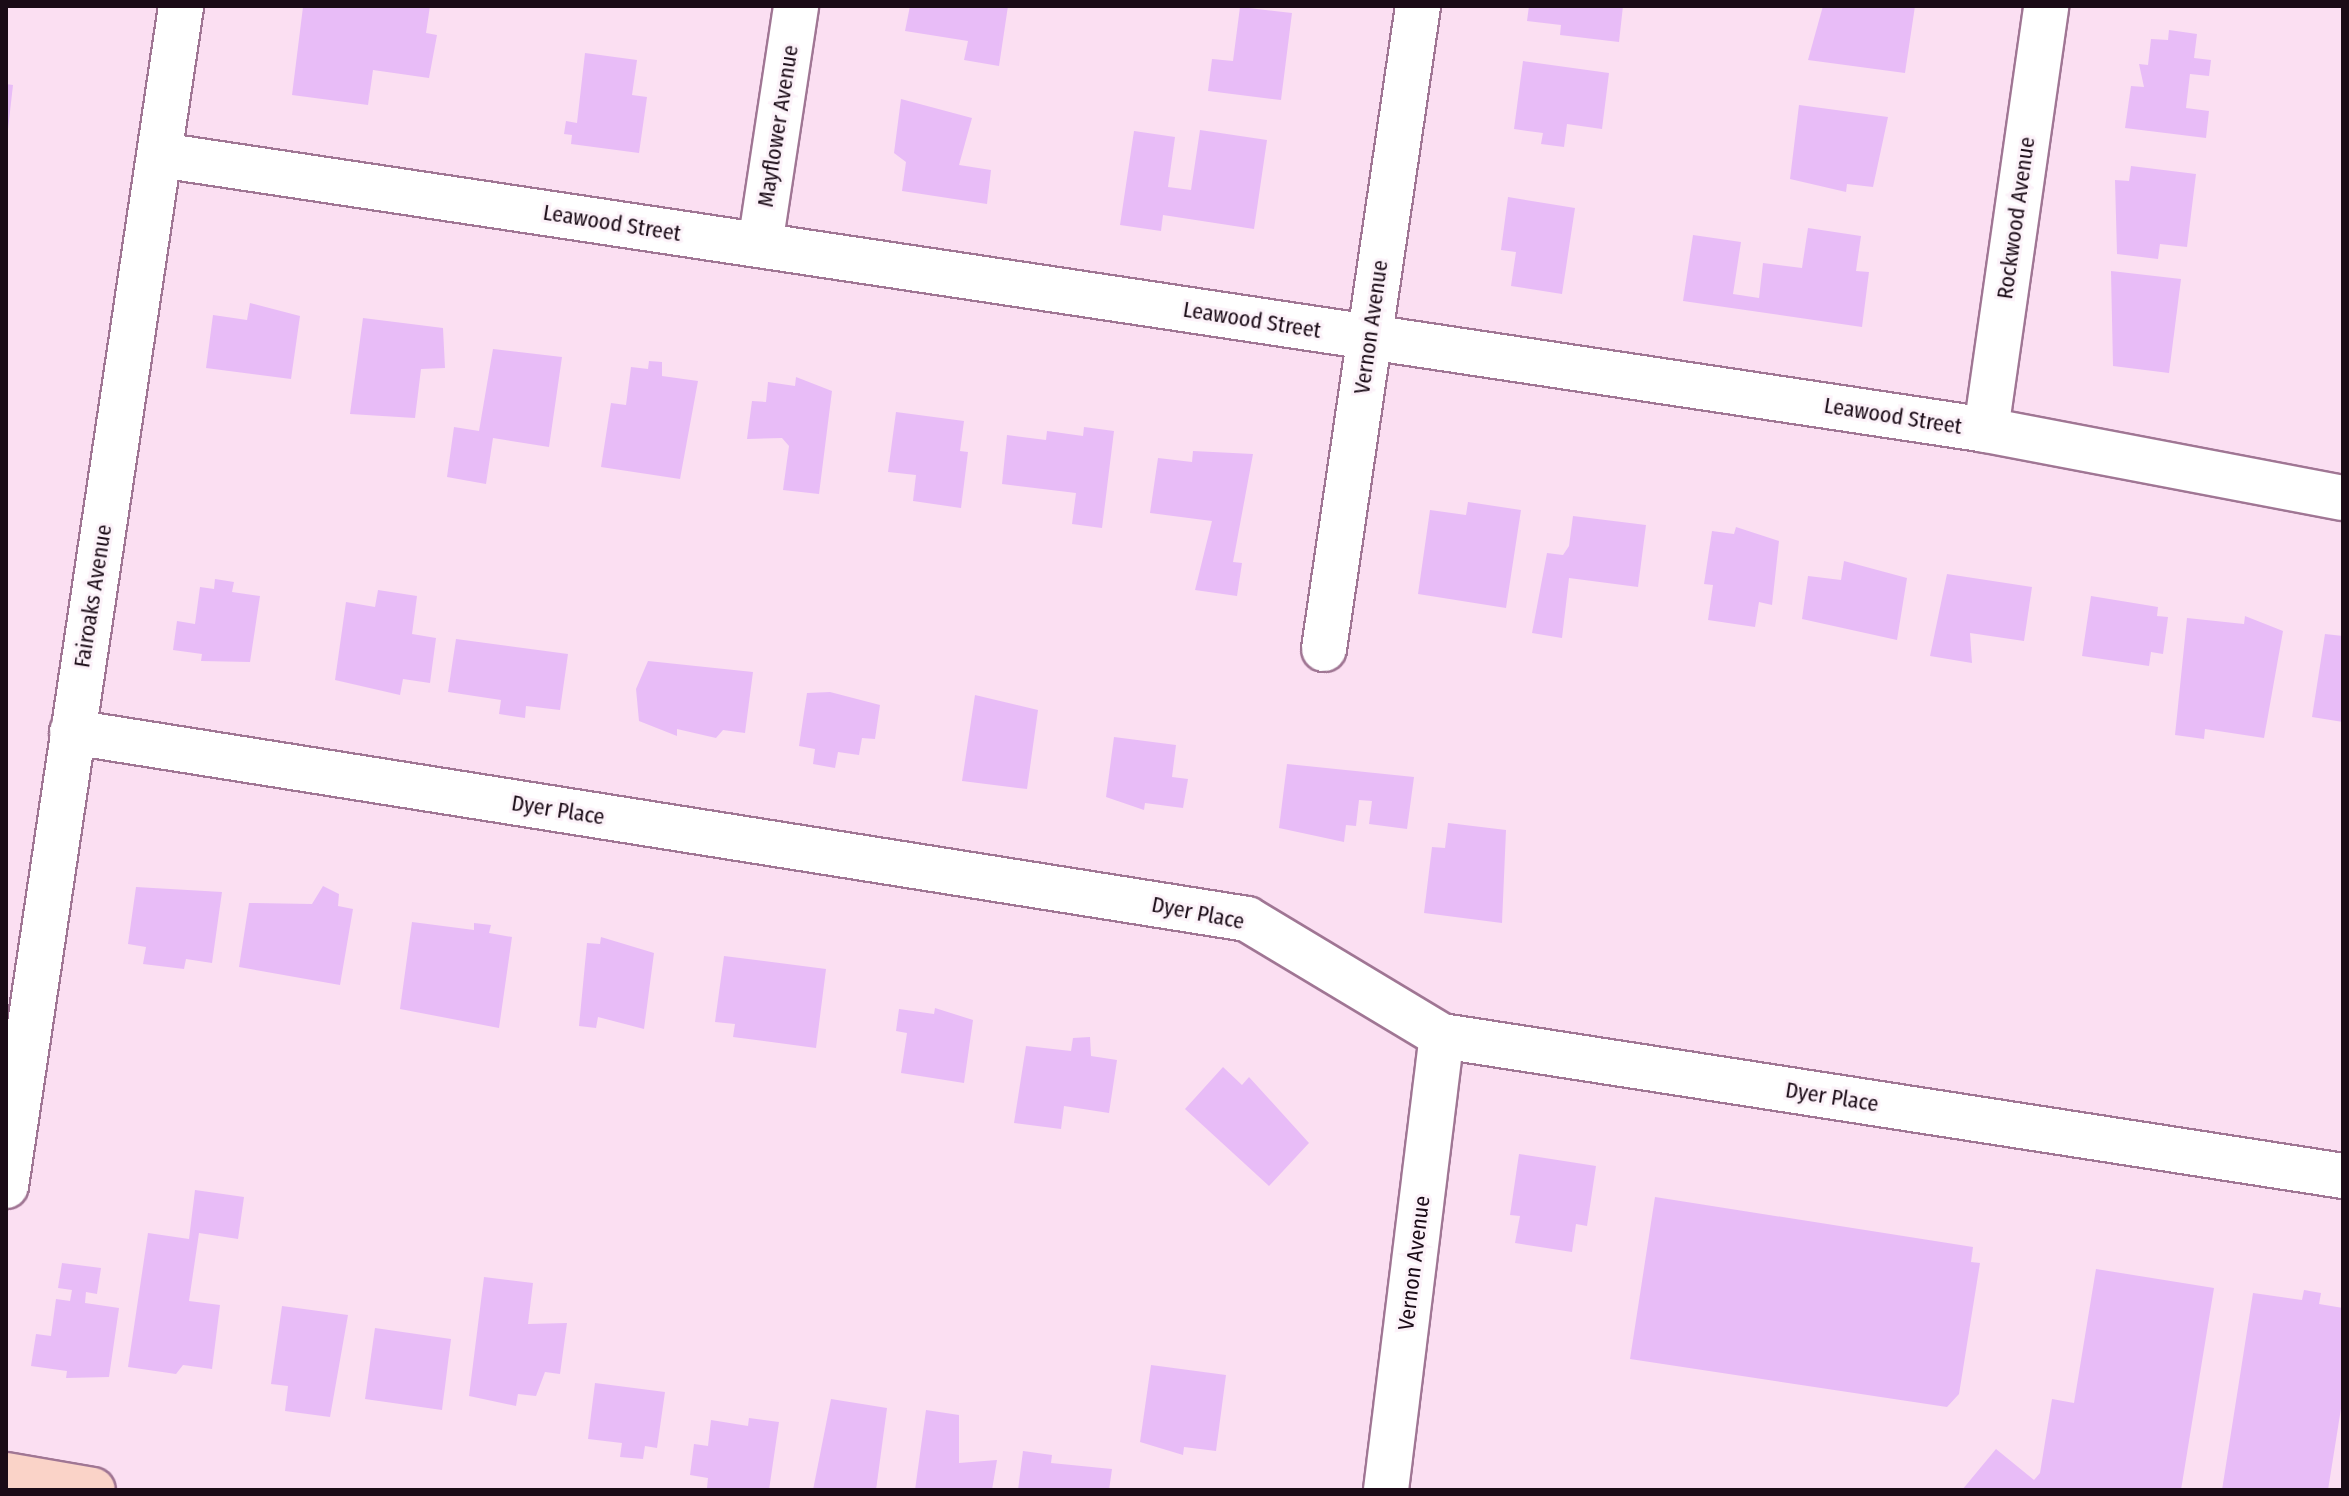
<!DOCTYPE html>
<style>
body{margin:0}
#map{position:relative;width:2349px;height:1496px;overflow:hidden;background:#fbdff2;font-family:"Fira Sans Condensed",sans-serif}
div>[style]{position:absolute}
.building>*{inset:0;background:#e8bcf7}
.roads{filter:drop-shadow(2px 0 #a07694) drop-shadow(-2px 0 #a07694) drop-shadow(0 2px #a07694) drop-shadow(0 -2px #a07694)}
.street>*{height:44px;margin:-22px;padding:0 22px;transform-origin:22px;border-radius:22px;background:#fff}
.secondary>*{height:44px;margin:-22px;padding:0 22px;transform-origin:22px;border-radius:22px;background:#fad3c8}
span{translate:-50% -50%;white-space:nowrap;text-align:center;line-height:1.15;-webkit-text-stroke:6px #fcf2f9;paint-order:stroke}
.street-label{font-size:22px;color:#1a0b16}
.frame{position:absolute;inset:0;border:8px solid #1a0b16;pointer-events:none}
</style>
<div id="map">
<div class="building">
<div style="clip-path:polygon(430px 6px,426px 33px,437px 35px,429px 78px,373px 70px,368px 105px,292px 95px,303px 7px)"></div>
<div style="clip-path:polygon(910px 6px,1008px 6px,999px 66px,964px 60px,968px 41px,905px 31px)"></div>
<div style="clip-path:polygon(1529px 6px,1623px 6px,1619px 42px,1560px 35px,1561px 25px,1527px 21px)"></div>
<div style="clip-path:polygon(1823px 6px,1915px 6px,1905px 73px,1808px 60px)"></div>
<div style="clip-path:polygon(1240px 7px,1292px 13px,1281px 100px,1208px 91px,1212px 59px,1233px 61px)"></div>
<div style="clip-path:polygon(2169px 30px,2197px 34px,2194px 58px,2211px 60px,2209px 76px,2190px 74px,2186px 108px,2209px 111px,2206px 138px,2125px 128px,2131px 86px,2144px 87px,2139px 64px,2148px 65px,2151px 39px,2168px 40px)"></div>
<div style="clip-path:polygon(585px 53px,637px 60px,632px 95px,647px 97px,639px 153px,571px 144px,572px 135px,564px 134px,566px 121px,577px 123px)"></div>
<div style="clip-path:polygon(1523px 61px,1609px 73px,1602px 129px,1567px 124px,1564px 147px,1541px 144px,1543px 133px,1514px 129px)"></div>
<div style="clip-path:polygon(6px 84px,13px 85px,8px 129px,6px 129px)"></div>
<div style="clip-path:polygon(901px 99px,972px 118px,959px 165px,991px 170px,987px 204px,902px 191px,906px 162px,894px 153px)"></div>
<div style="clip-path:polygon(1799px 105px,1888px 117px,1873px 187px,1847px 184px,1846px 192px,1790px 179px)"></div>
<div style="clip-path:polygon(1200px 130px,1267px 140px,1254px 229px,1163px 215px,1161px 231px,1120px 225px,1134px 131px,1175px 137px,1168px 187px,1191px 190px)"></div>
<div style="clip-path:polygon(2131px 166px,2196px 174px,2187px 247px,2160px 244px,2158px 259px,2117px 254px,2115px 180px,2129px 181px)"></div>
<div style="clip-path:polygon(1508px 197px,1575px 208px,1562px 294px,1511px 286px,1516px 252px,1501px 250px)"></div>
<div style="clip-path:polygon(1808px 228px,1861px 236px,1856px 271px,1869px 272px,1862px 327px,1683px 301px,1693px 235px,1741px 242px,1733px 294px,1759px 298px,1763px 263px,1802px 268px)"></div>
<div style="clip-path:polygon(2111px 271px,2181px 279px,2169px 373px,2113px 366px)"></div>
<div style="clip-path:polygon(250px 303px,300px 316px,291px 379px,206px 368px,213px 315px,247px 320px)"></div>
<div style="clip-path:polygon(363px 318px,443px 328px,445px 368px,421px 369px,415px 418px,350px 414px)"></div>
<div style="clip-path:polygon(493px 349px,562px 357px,549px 447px,493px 438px,486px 484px,447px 477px,454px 427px,479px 431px)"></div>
<div style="clip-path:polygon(649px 361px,662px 362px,662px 376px,698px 381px,680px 479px,601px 467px,611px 403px,626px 405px,631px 367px,648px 369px)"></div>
<div style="clip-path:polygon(796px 377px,832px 391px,819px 494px,783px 490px,789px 446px,782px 438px,747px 439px,752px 401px,766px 402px,768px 382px,795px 386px)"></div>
<div style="clip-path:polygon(896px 412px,964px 421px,960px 451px,968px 452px,961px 508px,913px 501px,916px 475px,888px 472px)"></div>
<div style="clip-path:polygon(1084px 427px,1114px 431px,1102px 528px,1072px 524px,1076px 493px,1002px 484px,1007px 435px,1046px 440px,1047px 431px,1083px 436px)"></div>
<div style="clip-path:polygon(1193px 451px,1253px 454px,1233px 562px,1242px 563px,1237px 596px,1195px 590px,1212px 521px,1150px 513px,1158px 458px,1192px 462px)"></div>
<div style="clip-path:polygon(1468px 502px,1521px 510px,1506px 608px,1418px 594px,1430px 510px,1466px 515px)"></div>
<div style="clip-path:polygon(1573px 516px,1646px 525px,1638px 587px,1569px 578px,1562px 638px,1532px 633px,1547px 553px,1563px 555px,1569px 546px)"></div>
<div style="clip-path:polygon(1736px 527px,1779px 541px,1772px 605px,1759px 602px,1755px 627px,1708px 620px,1713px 585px,1704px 584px,1712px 531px,1734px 534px)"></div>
<div style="clip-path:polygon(1844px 561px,1907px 578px,1897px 640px,1802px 619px,1808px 576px,1841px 580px)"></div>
<div style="clip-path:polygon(1947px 574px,2032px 587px,2024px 641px,1970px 633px,1972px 663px,1930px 656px)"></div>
<div style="clip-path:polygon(215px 579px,234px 582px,232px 592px,260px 596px,250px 662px,201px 661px,202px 654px,173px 650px,177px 621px,195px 624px,200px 587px,214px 589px)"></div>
<div style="clip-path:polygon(378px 590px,417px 596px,412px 634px,436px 638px,430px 683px,403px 679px,400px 695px,335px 680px,346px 602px,375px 607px)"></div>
<div style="clip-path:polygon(2091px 596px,2158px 607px,2157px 616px,2168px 617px,2163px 654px,2151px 652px,2149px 666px,2082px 656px)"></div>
<div style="clip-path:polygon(2245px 616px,2283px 631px,2264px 738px,2205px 729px,2204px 739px,2175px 735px,2187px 618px,2244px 624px)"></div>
<div style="clip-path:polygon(2325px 634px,2343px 636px,2343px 722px,2312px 717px)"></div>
<div style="clip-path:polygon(456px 639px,568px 654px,560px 710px,526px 706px,525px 718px,499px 714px,501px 700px,448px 692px)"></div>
<div style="clip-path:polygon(648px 661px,753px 672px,745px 733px,723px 730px,716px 738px,677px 729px,677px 736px,639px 721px,636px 689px)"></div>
<div style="clip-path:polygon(830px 692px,880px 705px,875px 739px,862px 738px,859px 755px,838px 752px,835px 768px,813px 764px,815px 749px,799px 746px,807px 693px)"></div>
<div style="clip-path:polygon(975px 695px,1038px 710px,1027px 789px,962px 781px)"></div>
<div style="clip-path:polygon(1114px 737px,1176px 745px,1172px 777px,1188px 779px,1183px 808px,1145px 803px,1144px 810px,1106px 797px)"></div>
<div style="clip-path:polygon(1287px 764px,1414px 777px,1407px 829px,1369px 824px,1372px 801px,1359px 800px,1356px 826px,1346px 825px,1344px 842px,1279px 828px)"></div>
<div style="clip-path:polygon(1448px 823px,1506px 830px,1502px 923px,1424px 913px,1432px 847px,1445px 848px)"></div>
<div style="clip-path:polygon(323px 886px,339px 894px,338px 906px,353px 909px,340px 985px,239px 967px,249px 903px,312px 904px)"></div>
<div style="clip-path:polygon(136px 887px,222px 892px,212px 963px,186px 959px,184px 969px,143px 964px,146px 947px,128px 944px)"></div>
<div style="clip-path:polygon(412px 922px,474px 930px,474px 923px,491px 925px,489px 933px,512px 937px,499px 1028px,400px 1009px)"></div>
<div style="clip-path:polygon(601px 937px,654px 953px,644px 1029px,598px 1017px,596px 1028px,579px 1026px,587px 943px,600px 944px)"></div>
<div style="clip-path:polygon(724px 956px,826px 969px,816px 1048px,733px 1037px,735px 1024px,715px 1022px)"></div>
<div style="clip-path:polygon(935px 1008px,973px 1020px,964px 1083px,901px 1073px,907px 1033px,896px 1031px,899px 1009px,934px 1014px)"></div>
<div style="clip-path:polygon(1090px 1037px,1091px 1056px,1117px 1060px,1109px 1113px,1064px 1106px,1061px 1129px,1014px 1123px,1026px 1046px,1071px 1051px,1073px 1038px)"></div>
<div style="clip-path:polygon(1223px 1067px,1242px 1085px,1249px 1077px,1309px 1143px,1269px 1186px,1185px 1109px)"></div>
<div style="clip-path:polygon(1519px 1154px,1596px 1166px,1587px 1226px,1576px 1224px,1572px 1252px,1515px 1243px,1520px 1216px,1510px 1215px)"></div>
<div style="clip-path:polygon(195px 1190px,244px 1197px,238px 1239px,199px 1233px,189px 1301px,220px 1305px,212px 1369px,183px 1365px,176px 1374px,128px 1367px,148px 1233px,189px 1239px)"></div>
<div style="clip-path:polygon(1655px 1197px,1973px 1247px,1971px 1262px,1980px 1263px,1959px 1394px,1947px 1407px,1630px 1359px)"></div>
<div style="clip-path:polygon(62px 1263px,101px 1268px,97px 1294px,86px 1292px,85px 1303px,119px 1308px,109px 1377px,66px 1378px,67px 1371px,31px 1366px,36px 1334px,51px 1336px,56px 1299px,70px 1301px,72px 1290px,58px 1288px)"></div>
<div style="clip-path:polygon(2096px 1269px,2214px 1288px,2181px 1490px,1962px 1490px,1996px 1449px,2034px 1480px,2040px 1473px,2052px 1399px,2074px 1403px)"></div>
<div style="clip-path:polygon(484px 1277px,533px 1283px,528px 1324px,567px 1323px,560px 1374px,545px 1372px,536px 1396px,518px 1394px,516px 1406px,469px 1396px)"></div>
<div style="clip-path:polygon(2304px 1290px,2321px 1293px,2319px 1304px,2343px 1308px,2343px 1396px,2328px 1490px,2222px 1490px,2253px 1293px,2302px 1300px)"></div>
<div style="clip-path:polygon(282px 1306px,348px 1315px,330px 1417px,285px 1411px,288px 1386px,271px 1384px)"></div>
<div style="clip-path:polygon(375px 1328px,451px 1339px,442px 1410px,365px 1399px)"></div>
<div style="clip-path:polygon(1151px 1365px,1226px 1375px,1216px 1451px,1184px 1447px,1183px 1455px,1140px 1442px)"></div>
<div style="clip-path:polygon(595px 1383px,665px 1392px,657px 1448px,645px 1446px,643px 1459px,620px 1457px,622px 1443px,588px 1439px)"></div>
<div style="clip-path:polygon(831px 1399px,887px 1408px,876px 1490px,813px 1490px)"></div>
<div style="clip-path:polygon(926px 1410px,959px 1415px,959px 1463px,997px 1460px,992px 1490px,915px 1490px)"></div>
<div style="clip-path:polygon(749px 1418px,779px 1422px,769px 1490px,707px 1488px,708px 1478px,690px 1475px,694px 1444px,708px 1446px,711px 1420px,748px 1426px)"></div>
<div style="clip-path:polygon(1023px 1451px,1052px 1455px,1051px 1463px,1112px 1469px,1109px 1490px,1018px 1490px)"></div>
</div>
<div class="roads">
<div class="street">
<div style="left:160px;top:155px;width:1847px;rotate:8.56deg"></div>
<div style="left:1986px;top:430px;width:363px;rotate:10.8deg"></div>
<div style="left:760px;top:245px;width:242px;rotate:-81.4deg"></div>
<div style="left:1986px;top:430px;width:428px;rotate:-81.9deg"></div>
<div style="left:1324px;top:649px;width:650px;rotate:-81.68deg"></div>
<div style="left:72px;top:732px;width:1190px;rotate:9.04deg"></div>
<div style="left:1247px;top:919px;width:227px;rotate:31deg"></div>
<div style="left:1442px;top:1036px;width:912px;rotate:8.83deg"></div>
<div style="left:6px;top:1186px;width:1193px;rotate:-81.56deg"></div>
<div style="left:1386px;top:1490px;width:457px;rotate:-83deg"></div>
</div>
<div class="secondary">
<div style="left:6px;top:1475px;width:88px;rotate:9.8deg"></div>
</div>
</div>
<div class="street-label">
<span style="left:778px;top:126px;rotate:-81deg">Mayflower Avenue</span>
<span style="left:2016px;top:218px;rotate:-82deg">Rockwood Avenue</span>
<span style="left:612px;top:223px;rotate:9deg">Leawood Street</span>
<span style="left:1252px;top:320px;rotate:9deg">Leawood Street</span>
<span style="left:1371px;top:327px;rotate:-82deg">Vernon Avenue</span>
<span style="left:1893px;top:416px;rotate:9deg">Leawood Street</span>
<span style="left:93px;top:596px;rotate:-81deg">Fairoaks Avenue</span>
<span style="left:558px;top:810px;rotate:9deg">Dyer Place</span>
<span style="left:1198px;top:913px;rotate:11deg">Dyer Place</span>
<span style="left:1832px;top:1097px;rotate:9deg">Dyer Place</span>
<span style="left:1414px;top:1263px;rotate:-83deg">Vernon Avenue</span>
</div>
<div class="frame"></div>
</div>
